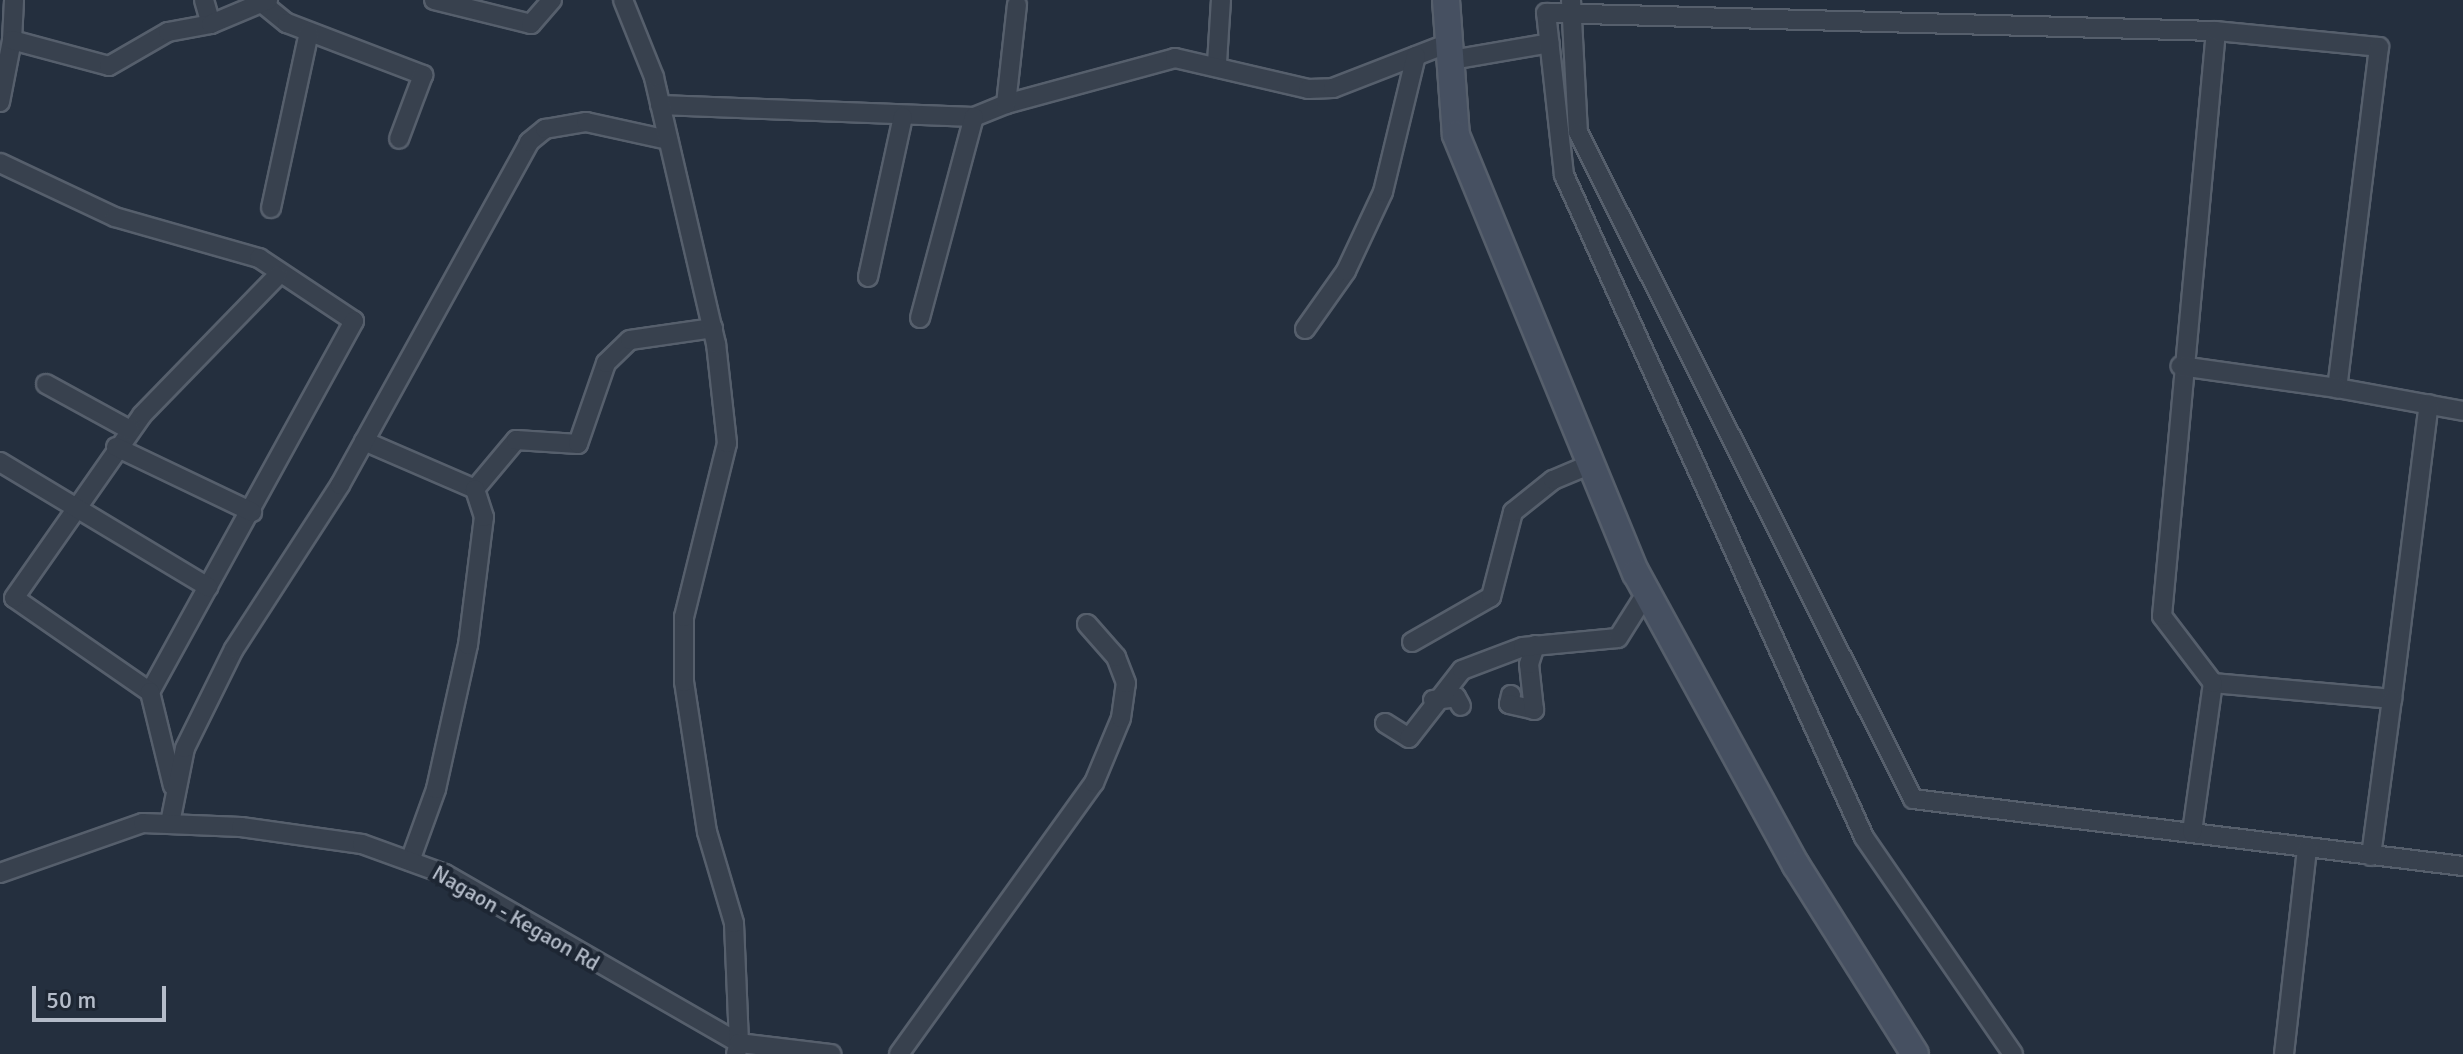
<!DOCTYPE html>
<style>
body{margin:0}
#map{position:relative;width:2463px;height:1054px;overflow:hidden;background:#242f3e;font-family:Signika,sans-serif}
div>[style]{position:absolute}
.roads{filter:drop-shadow(2px 0 #565f6c) drop-shadow(-2px 0 #565f6c) drop-shadow(0 2px #565f6c) drop-shadow(0 -2px #565f6c)}
.street>*{height:18px;margin:-9px;padding:0 9px;transform-origin:9px;border-radius:9px;background:#38414e}
.secondary>*{height:26px;margin:-13px;padding:0 13px;transform-origin:13px;border-radius:13px;background:#465061}
span{translate:-50% -50%;white-space:nowrap;text-align:center;line-height:1.15;-webkit-text-stroke:8px #1d2633;paint-order:stroke}
.street-label{font-size:22px;color:#b4bcc9}
.scale{position:absolute;left:32px;top:986px;width:134px;height:36px;box-sizing:border-box;border:4px solid #b4bcc9;border-top:0;padding-left:10px;font-size:24px;line-height:28px;white-space:nowrap;color:#b4bcc9;-webkit-text-stroke:6px #1d2633;paint-order:stroke}
</style>
<div id="map">
<div class="roads">
<div class="street">
<div style="left:204px;top:0;width:25px;rotate:74deg"></div>
<div style="left:434px;top:0;width:100px;rotate:13.9deg"></div>
<div style="left:531px;top:24px;width:32px;rotate:-49deg"></div>
<div style="left:1571px;top:0;width:132px;rotate:87deg"></div>
<div style="left:1578px;top:132px;width:746px;rotate:63.33deg"></div>
<div style="left:1913px;top:799px;width:554px;rotate:6.95deg"></div>
<div style="left:262px;top:3px;width:32px;rotate:39deg"></div>
<div style="left:287px;top:23px;width:146px;rotate:20.9deg"></div>
<div style="left:423px;top:75px;width:68px;rotate:110.6deg"></div>
<div style="left:12px;top:40px;width:40px;rotate:-87.1deg"></div>
<div style="left:1451px;top:60px;width:100px;rotate:-9.7deg"></div>
<div style="left:1217px;top:63px;width:63px;rotate:-86.4deg"></div>
<div style="left:0;top:102px;width:63px;rotate:-79deg"></div>
<div style="left:12px;top:40px;width:100px;rotate:15deg"></div>
<div style="left:109px;top:66px;width:68px;rotate:-30deg"></div>
<div style="left:168px;top:32px;width:44px;rotate:-10.5deg"></div>
<div style="left:211px;top:24px;width:62px;rotate:-22.8deg"></div>
<div style="left:1006px;top:104px;width:175px;rotate:-15.2deg"></div>
<div style="left:1175px;top:58px;width:137px;rotate:13.1deg"></div>
<div style="left:1308px;top:89px;width:25px;rotate:-2deg"></div>
<div style="left:1333px;top:88px;width:124px;rotate:-21.2deg"></div>
<div style="left:660px;top:105px;width:314px;rotate:2.2deg"></div>
<div style="left:974px;top:117px;width:35px;rotate:-22deg"></div>
<div style="left:1006px;top:104px;width:100px;rotate:-83.7deg"></div>
<div style="left:0;top:163px;width:127px;rotate:25.2deg"></div>
<div style="left:115px;top:217px;width:150px;rotate:15.9deg"></div>
<div style="left:259px;top:258px;width:114px;rotate:33.6deg"></div>
<div style="left:354px;top:321px;width:423px;rotate:118.8deg"></div>
<div style="left:150px;top:692px;width:165px;rotate:-145.3deg"></div>
<div style="left:14px;top:598px;width:223px;rotate:-55deg"></div>
<div style="left:142px;top:415px;width:194px;rotate:-45.8deg"></div>
<div style="left:271px;top:208px;width:180px;rotate:-77.8deg"></div>
<div style="left:868px;top:277px;width:164px;rotate:-77.7deg"></div>
<div style="left:920px;top:318px;width:208px;rotate:-75deg"></div>
<div style="left:1305px;top:329px;width:71px;rotate:-54.7deg"></div>
<div style="left:1346px;top:271px;width:87px;rotate:-64.9deg"></div>
<div style="left:1383px;top:192px;width:140px;rotate:-76.4deg"></div>
<div style="left:46px;top:384px;width:96px;rotate:28.7deg"></div>
<div style="left:2337px;top:388px;width:128px;rotate:10.3deg"></div>
<div style="left:364px;top:441px;width:121px;rotate:23.4deg"></div>
<div style="left:475px;top:489px;width:64px;rotate:-50.1deg"></div>
<div style="left:516px;top:440px;width:62px;rotate:3.7deg"></div>
<div style="left:578px;top:444px;width:86px;rotate:-70.9deg"></div>
<div style="left:606px;top:363px;width:33px;rotate:-44deg"></div>
<div style="left:630px;top:340px;width:84px;rotate:-8.2deg"></div>
<div style="left:116px;top:447px;width:151px;rotate:25.5deg"></div>
<div style="left:0;top:462px;width:243px;rotate:31deg"></div>
<div style="left:1412px;top:642px;width:91px;rotate:-29.7deg"></div>
<div style="left:1491px;top:597px;width:88px;rotate:-75.5deg"></div>
<div style="left:1513px;top:512px;width:51px;rotate:-38.7deg"></div>
<div style="left:1553px;top:480px;width:41px;rotate:-22.8deg"></div>
<div style="left:2213px;top:683px;width:180px;rotate:5.1deg"></div>
<div style="left:2392px;top:699px;width:297px;rotate:-82.9deg"></div>
<div style="left:150px;top:692px;width:97px;rotate:76.3deg"></div>
<div style="left:1511px;top:695px;width:9px;rotate:103deg"></div>
<div style="left:1509px;top:704px;width:26px;rotate:13deg"></div>
<div style="left:1534px;top:710px;width:46px;rotate:-96.2deg"></div>
<div style="left:1529px;top:664px;width:20px;rotate:-72deg"></div>
<div style="left:1433px;top:700px;width:23px;rotate:-7deg"></div>
<div style="left:1456px;top:697px;width:10px;rotate:61deg"></div>
<div style="left:1385px;top:723px;width:28px;rotate:32deg"></div>
<div style="left:1409px;top:738px;width:86px;rotate:-52.1deg"></div>
<div style="left:1462px;top:670px;width:65px;rotate:-20.7deg"></div>
<div style="left:1523px;top:647px;width:95px;rotate:-5.4deg"></div>
<div style="left:1618px;top:638px;width:54px;rotate:-57.8deg"></div>
<div style="left:170px;top:823px;width:76px;rotate:-78.7deg"></div>
<div style="left:185px;top:748px;width:110px;rotate:-63.7deg"></div>
<div style="left:234px;top:649px;width:195px;rotate:-57.1deg"></div>
<div style="left:340px;top:485px;width:392px;rotate:-61.1deg"></div>
<div style="left:529px;top:142px;width:21px;rotate:-39deg"></div>
<div style="left:545px;top:129px;width:42px;rotate:-9.7deg"></div>
<div style="left:586px;top:122px;width:84px;rotate:12.4deg"></div>
<div style="left:2192px;top:832px;width:150px;rotate:-82deg"></div>
<div style="left:2213px;top:683px;width:84px;rotate:-127.3deg"></div>
<div style="left:2162px;top:616px;width:587px;rotate:-84.73deg"></div>
<div style="left:2371px;top:856px;width:158px;rotate:-82.4deg"></div>
<div style="left:410px;top:861px;width:77px;rotate:-70.1deg"></div>
<div style="left:436px;top:789px;width:148px;rotate:-77.5deg"></div>
<div style="left:468px;top:645px;width:129px;rotate:-82.9deg"></div>
<div style="left:484px;top:517px;width:29px;rotate:-108deg"></div>
<div style="left:0;top:873px;width:151px;rotate:-19.3deg"></div>
<div style="left:143px;top:823px;width:98px;rotate:2.3deg"></div>
<div style="left:241px;top:827px;width:122px;rotate:8deg"></div>
<div style="left:362px;top:844px;width:88px;rotate:19.9deg"></div>
<div style="left:445px;top:874px;width:339px;rotate:29.9deg"></div>
<div style="left:739px;top:1043px;width:120px;rotate:-92.4deg"></div>
<div style="left:734px;top:923px;width:95px;rotate:-106.5deg"></div>
<div style="left:707px;top:832px;width:152px;rotate:-98.7deg"></div>
<div style="left:684px;top:682px;width:65px;rotate:-90deg"></div>
<div style="left:684px;top:617px;width:179px;rotate:-76.1deg"></div>
<div style="left:727px;top:443px;width:100px;rotate:-96.3deg"></div>
<div style="left:716px;top:344px;width:274px;rotate:-103.1deg"></div>
<div style="left:654px;top:77px;width:83px;rotate:-111.9deg"></div>
<div style="left:736px;top:1054px;width:11px;rotate:-75deg"></div>
<div style="left:739px;top:1043px;width:93px;rotate:6.8deg"></div>
<div style="left:899px;top:1054px;width:334px;rotate:-54.3deg"></div>
<div style="left:1094px;top:783px;width:70px;rotate:-67.4deg"></div>
<div style="left:1121px;top:718px;width:35px;rotate:-82deg"></div>
<div style="left:1126px;top:683px;width:28px;rotate:-111deg"></div>
<div style="left:1116px;top:657px;width:44px;rotate:-131.3deg"></div>
<div style="left:2013px;top:1054px;width:263px;rotate:-124.5deg"></div>
<div style="left:1864px;top:837px;width:727px;rotate:-114.38deg"></div>
<div style="left:1564px;top:175px;width:163px;rotate:-96.3deg"></div>
<div style="left:1546px;top:13px;width:670px;rotate:1.54deg"></div>
<div style="left:2216px;top:31px;width:164px;rotate:5.6deg"></div>
<div style="left:2379px;top:47px;width:344px;rotate:97deg"></div>
<div style="left:2337px;top:388px;width:158px;rotate:-172deg"></div>
<div style="left:2284px;top:1054px;width:207px;rotate:-83.6deg"></div>
</div>
<div class="secondary">
<div style="left:1446px;top:0;width:135px;rotate:85.8deg"></div>
<div style="left:1456px;top:135px;width:474px;rotate:67.7deg"></div>
<div style="left:1636px;top:573px;width:333px;rotate:61.3deg"></div>
<div style="left:1796px;top:865px;width:223px;rotate:57.8deg"></div>
</div>
</div>
<div class="street-label">
<span style="left:516px;top:918px;rotate:30deg">Nagaon - Kegaon Rd</span>
</div>
<div class="scale">50 m</div>
</div>
